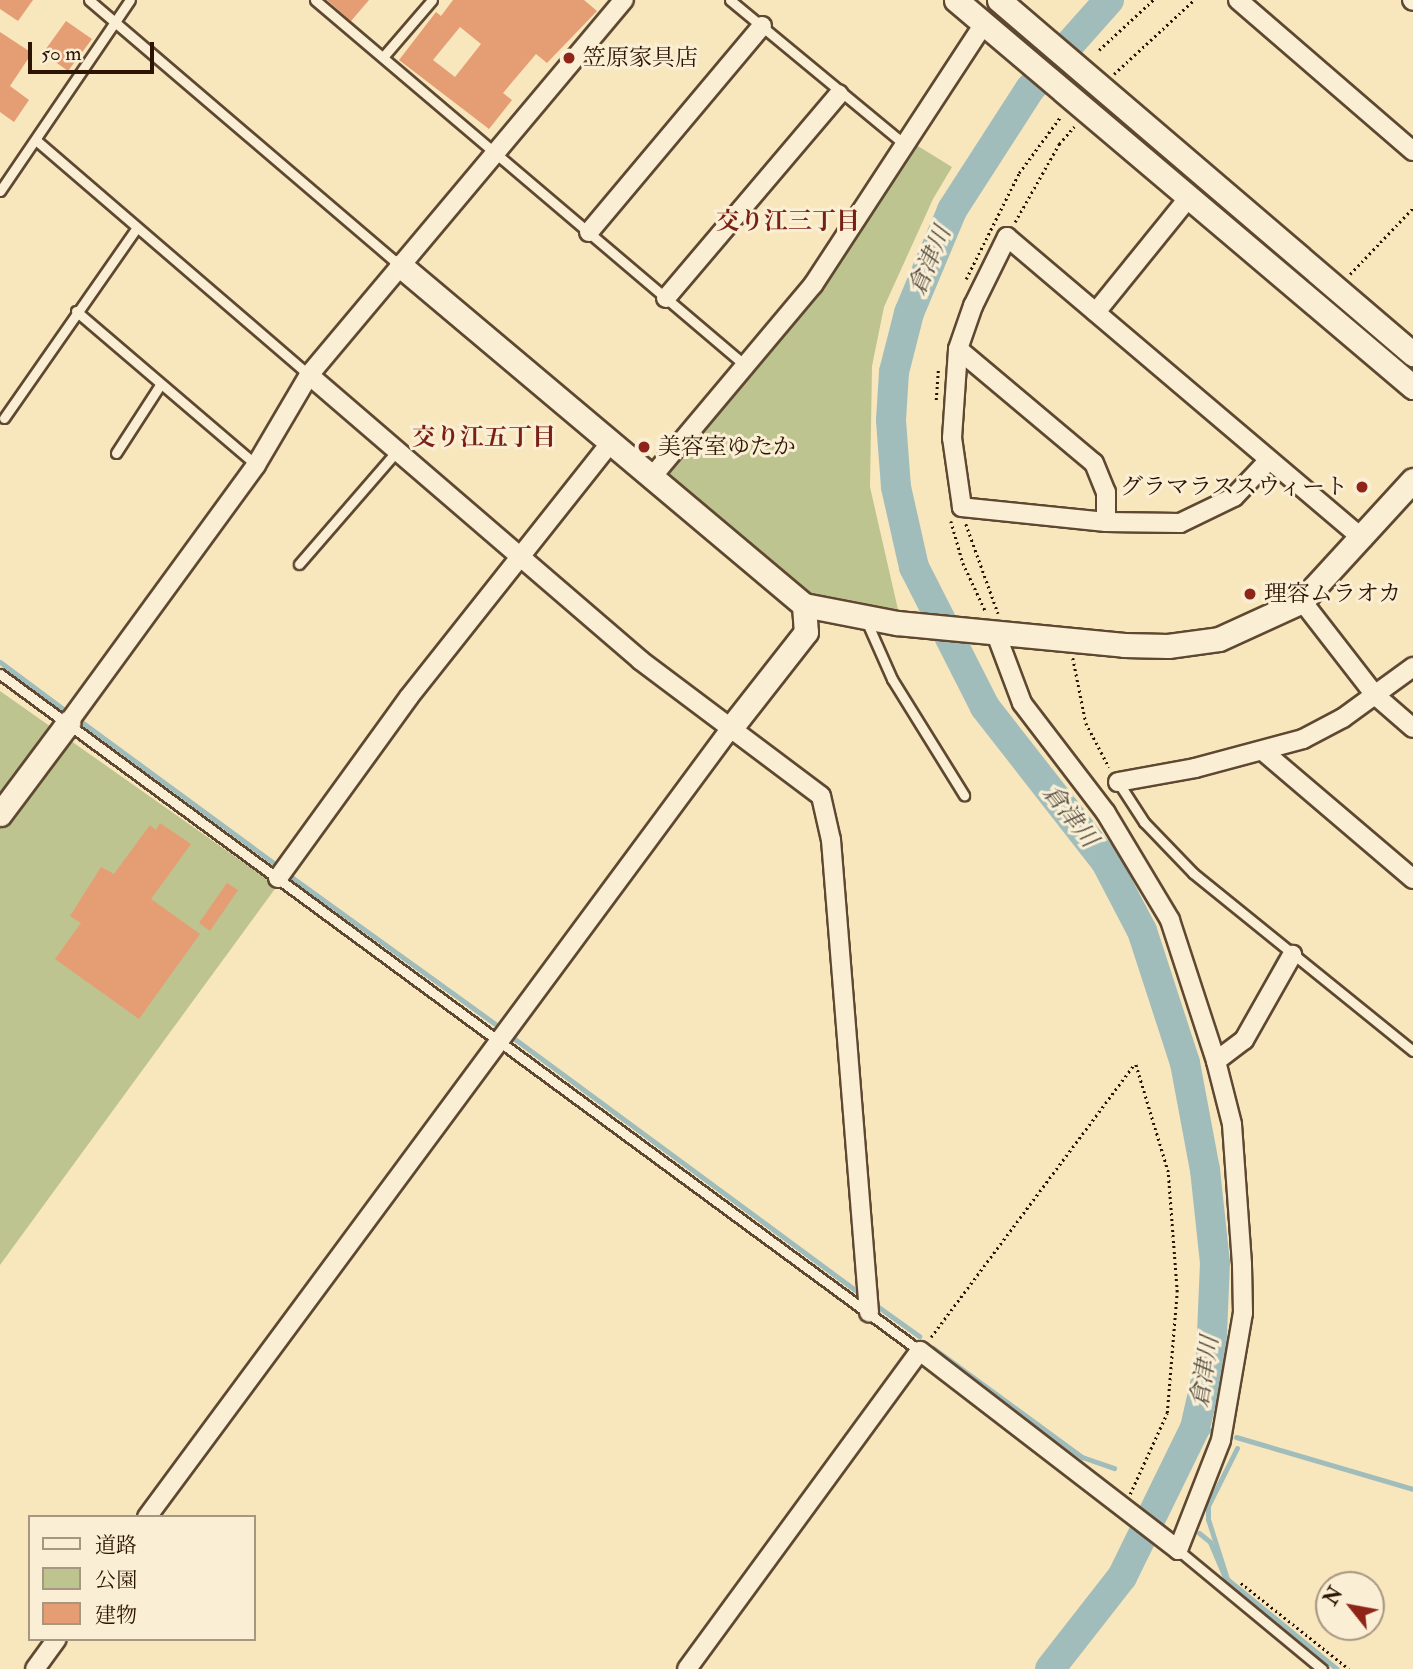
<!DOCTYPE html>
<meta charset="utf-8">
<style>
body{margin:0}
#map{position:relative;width:1413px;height:1669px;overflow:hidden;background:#f8e6bd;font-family:"IM FELL Double Pica","Noto Serif JP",serif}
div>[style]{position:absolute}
.green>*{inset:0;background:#bec490}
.stream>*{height:5px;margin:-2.5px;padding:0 2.5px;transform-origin:2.5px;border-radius:2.5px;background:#a1bdbb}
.river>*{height:30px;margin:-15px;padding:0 15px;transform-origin:15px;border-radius:15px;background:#a1bdbb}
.building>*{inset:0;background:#e59d74}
.path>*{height:2.5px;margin-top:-1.25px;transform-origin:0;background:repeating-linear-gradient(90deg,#2c1302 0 2px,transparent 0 5.5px)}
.roads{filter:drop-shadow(2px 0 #5f4831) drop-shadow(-2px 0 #5f4831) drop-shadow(0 2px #5f4831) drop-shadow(0 -2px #5f4831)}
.service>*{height:9px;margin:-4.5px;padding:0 4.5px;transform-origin:4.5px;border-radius:4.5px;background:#faefd4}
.minor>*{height:18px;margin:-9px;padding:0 9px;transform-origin:9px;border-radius:9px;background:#faefd4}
.tertiary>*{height:23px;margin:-11.5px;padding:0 11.5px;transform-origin:11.5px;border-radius:11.5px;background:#faefd4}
.dots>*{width:19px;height:19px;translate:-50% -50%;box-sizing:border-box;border:4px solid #faefd4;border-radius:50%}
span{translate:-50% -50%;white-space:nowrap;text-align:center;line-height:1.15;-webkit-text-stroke:6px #faefd4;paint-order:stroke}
.poi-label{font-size:23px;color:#2c1302}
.left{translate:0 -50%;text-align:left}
.right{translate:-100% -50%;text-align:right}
.neighbourhood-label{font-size:24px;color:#7a1f14;font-weight:700}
.water-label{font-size:24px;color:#554e43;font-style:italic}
.legend{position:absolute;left:28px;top:1515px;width:228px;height:126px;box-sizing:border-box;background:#faefd4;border:2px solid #a89780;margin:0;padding:9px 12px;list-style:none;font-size:21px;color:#2c1302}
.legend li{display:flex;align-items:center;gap:14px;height:35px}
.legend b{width:35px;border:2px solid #a89780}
.north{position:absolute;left:1315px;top:1571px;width:70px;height:70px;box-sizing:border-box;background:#faefd4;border:2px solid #a89780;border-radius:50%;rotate:301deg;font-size:19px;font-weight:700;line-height:28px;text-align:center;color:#2c1302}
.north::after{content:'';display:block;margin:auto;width:24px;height:32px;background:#8f2418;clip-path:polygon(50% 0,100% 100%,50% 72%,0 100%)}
.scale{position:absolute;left:28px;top:42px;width:126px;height:32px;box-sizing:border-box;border:4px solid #2c1302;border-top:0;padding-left:9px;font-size:21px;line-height:24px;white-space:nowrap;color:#2c1302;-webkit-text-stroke:5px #faefd4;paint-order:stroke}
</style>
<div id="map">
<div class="green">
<div style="clip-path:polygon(913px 143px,952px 167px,933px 199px,884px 307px,872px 366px,870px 487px,899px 614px,804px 598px,661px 477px)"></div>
<div style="clip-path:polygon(0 691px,277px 886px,0 1265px)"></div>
</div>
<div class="stream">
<div style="left:0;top:662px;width:82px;rotate:36.6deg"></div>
<div style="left:83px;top:723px;width:240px;rotate:36.3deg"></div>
<div style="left:290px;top:876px;width:258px;rotate:35.8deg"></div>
<div style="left:499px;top:1027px;width:5px;rotate:-53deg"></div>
<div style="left:512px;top:1037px;width:431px;rotate:36.4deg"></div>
<div style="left:1225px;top:1042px;width:17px;rotate:-33deg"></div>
<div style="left:1239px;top:1033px;width:86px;rotate:-62.2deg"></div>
<div style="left:877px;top:1306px;width:52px;rotate:35.5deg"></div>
<div style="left:933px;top:1348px;width:185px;rotate:36.2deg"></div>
<div style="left:1082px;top:1457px;width:34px;rotate:19deg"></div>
<div style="left:1195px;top:1428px;width:20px;rotate:11deg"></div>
<div style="left:1236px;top:1437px;width:184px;rotate:16.4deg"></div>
<div style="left:1237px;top:1448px;width:65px;rotate:116.6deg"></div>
<div style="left:1208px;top:1506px;width:13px;rotate:90deg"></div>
<div style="left:1208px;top:1519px;width:63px;rotate:72.4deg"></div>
<div style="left:1227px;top:1579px;width:142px;rotate:39.3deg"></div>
<div style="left:1199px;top:1533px;width:14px;rotate:39deg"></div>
<div style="left:1210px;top:1542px;width:38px;rotate:67deg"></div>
</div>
<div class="river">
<div style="left:1050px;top:1669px;width:117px;rotate:-52deg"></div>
<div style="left:1122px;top:1577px;width:166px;rotate:-63.9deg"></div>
<div style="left:1195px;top:1428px;width:72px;rotate:-77.1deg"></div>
<div style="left:1211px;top:1358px;width:95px;rotate:-87.6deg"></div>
<div style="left:1215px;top:1263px;width:94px;rotate:-96.1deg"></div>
<div style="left:1205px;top:1170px;width:109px;rotate:-100.6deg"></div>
<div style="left:1185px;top:1063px;width:139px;rotate:-108deg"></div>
<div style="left:1142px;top:931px;width:78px;rotate:-117.6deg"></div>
<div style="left:1106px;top:862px;width:197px;rotate:-128deg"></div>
<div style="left:985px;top:707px;width:157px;rotate:-116.9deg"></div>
<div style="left:914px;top:567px;width:82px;rotate:-102.7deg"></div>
<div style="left:896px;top:487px;width:67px;rotate:-94.3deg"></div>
<div style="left:891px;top:420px;width:48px;rotate:-86.4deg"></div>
<div style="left:894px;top:372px;width:61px;rotate:-75.7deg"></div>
<div style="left:909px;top:313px;width:112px;rotate:-67.3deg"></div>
<div style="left:952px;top:210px;width:144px;rotate:-57.2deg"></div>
<div style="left:1030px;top:89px;width:119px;rotate:-48.4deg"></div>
</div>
<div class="building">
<div style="clip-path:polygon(0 0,33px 0,18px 21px,0 9px)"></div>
<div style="clip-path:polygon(327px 0,369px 0,351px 21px)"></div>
<div style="clip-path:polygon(evenodd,453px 0,584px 0,597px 11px,547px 63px,536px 54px,503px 93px,512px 100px,489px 129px,399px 60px,436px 12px,441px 16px,453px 0,460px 27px,481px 44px,455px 77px,433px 60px,460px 27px)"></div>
<div style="clip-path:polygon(66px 21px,92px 39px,68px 71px,43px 53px)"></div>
<div style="clip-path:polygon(0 32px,32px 53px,10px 86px,29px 100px,14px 122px,0 112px)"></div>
<div style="clip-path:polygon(160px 823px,191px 844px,151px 899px,200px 934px,139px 1019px,55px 959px,81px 923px,70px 916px,101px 867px,114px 874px,150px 825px,156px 830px)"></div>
<div style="clip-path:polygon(227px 883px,238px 890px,210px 931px,199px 923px)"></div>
</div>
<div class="path">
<div style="left:1099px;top:50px;width:74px;rotate:-42.8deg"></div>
<div style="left:1114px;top:74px;width:109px;rotate:-42.8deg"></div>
<div style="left:1015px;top:222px;width:90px;rotate:-60.6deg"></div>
<div style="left:1059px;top:144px;width:23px;rotate:-49deg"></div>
<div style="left:1350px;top:274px;width:91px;rotate:-46.3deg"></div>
<div style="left:966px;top:279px;width:119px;rotate:-63.4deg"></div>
<div style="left:1019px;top:173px;width:71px;rotate:-53.6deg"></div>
<div style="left:936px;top:400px;width:32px;rotate:-86deg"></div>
<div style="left:951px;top:521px;width:44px;rotate:74.1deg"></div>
<div style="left:963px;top:563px;width:54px;rotate:64.9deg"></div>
<div style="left:966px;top:524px;width:95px;rotate:70.2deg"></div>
<div style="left:1073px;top:658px;width:66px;rotate:78.7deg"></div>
<div style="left:1086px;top:723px;width:50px;rotate:62.4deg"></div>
<div style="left:931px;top:1337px;width:339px;rotate:-53.3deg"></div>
<div style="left:1130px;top:1494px;width:89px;rotate:-65.4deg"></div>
<div style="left:1167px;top:1413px;width:121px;rotate:-85.3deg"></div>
<div style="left:1177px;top:1292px;width:120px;rotate:-94.3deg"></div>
<div style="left:1168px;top:1172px;width:114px;rotate:-106.8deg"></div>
<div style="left:1241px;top:1583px;width:138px;rotate:38.5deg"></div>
</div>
<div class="roads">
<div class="service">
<div style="left:89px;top:0;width:408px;rotate:40.5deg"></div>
<div style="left:315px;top:0;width:565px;rotate:40.34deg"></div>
<div style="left:730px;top:0;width:224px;rotate:39.6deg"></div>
<div style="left:383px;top:57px;width:75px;rotate:-49.3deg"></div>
<div style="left:37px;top:141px;width:359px;rotate:40.7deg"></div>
<div style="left:0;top:191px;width:231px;rotate:-55.8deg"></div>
<div style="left:76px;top:311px;width:237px;rotate:40.5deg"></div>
<div style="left:4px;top:418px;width:231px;rotate:-55.1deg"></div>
<div style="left:116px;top:453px;width:81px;rotate:-57.1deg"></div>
<div style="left:299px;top:564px;width:148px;rotate:-49.1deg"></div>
<div style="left:865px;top:618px;width:67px;rotate:66.1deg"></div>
<div style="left:892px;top:679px;width:137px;rotate:58.2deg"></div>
<div style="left:0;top:674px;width:1142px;rotate:36.35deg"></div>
<div style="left:1118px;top:782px;width:48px;rotate:57deg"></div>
<div style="left:1144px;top:822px;width:71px;rotate:46.1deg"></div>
<div style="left:1193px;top:873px;width:283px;rotate:39deg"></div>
<div style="left:1178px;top:1550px;width:187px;rotate:39.6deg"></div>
</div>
<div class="minor">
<div style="left:1238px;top:0;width:231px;rotate:40.8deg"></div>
<div style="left:1412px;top:0;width:1px;rotate:45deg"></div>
<div style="left:589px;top:232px;width:269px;rotate:-50deg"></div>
<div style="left:666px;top:298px;width:267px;rotate:-49.7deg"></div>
<div style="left:1096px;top:312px;width:148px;rotate:-51deg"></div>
<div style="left:958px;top:349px;width:177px;rotate:40deg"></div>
<div style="left:1094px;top:463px;width:31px;rotate:68deg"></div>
<div style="left:1106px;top:492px;width:30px;rotate:90deg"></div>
<div style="left:309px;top:375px;width:437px;rotate:40.7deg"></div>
<div style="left:640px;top:660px;width:226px;rotate:36.9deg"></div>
<div style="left:821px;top:796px;width:45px;rotate:77.2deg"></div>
<div style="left:831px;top:840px;width:474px;rotate:85.4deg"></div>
<div style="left:1269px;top:460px;width:51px;rotate:133.4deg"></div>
<div style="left:1234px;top:497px;width:60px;rotate:154.3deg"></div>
<div style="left:1180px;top:523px;width:74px;rotate:-179.2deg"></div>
<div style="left:1106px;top:522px;width:145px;rotate:-174.1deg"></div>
<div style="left:962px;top:507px;width:70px;rotate:-98.2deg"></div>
<div style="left:952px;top:438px;width:89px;rotate:-86.1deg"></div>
<div style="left:958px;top:349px;width:46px;rotate:-70.8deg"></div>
<div style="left:973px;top:306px;width:77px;rotate:-63.8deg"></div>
<div style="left:1007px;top:237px;width:467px;rotate:40.3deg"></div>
<div style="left:651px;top:478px;width:252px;rotate:-50deg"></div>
<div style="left:813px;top:285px;width:312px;rotate:-56.8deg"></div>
<div style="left:1302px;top:601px;width:119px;rotate:52.2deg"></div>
<div style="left:1375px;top:695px;width:50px;rotate:41deg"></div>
<div style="left:68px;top:723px;width:319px;rotate:-53.9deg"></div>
<div style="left:256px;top:465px;width:104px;rotate:-59.5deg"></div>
<div style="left:309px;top:375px;width:490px;rotate:-50deg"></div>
<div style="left:1264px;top:752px;width:196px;rotate:40.4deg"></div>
<div style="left:1118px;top:782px;width:78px;rotate:-10.3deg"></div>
<div style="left:1195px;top:768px;width:112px;rotate:-15deg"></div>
<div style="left:1303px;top:739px;width:45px;rotate:-27.7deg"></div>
<div style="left:1343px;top:718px;width:87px;rotate:-36.1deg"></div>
<div style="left:278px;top:878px;width:223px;rotate:-54.1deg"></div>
<div style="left:409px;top:697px;width:322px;rotate:-51.6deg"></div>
<div style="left:1216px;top:1061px;width:35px;rotate:-37deg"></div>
<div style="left:1244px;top:1040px;width:98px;rotate:-60.5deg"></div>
<div style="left:147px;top:1517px;width:980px;rotate:-53.5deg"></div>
<div style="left:35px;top:1669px;width:37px;rotate:-54deg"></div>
<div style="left:687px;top:1669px;width:394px;rotate:-53.8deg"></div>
<div style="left:920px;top:1351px;width:326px;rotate:37.6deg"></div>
<div style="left:1178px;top:1550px;width:118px;rotate:-68.6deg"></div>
<div style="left:1221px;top:1440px;width:129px;rotate:-80.2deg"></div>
<div style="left:1243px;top:1313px;width:49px;rotate:-91.2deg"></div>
<div style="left:1242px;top:1264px;width:140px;rotate:-94.1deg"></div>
<div style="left:1232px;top:1124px;width:65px;rotate:-104.3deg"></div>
<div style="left:1216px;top:1061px;width:148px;rotate:-108.1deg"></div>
<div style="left:1170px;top:920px;width:125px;rotate:-120.9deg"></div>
<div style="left:1106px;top:813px;width:138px;rotate:-127.4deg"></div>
<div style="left:1022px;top:703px;width:74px;rotate:-110.6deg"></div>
</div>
<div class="tertiary">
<div style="left:956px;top:0;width:599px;rotate:40.26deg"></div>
<div style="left:999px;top:0;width:545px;rotate:40.53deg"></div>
<div style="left:401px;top:266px;width:527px;rotate:40.07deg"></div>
<div style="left:804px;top:605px;width:27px;rotate:86deg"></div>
<div style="left:806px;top:632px;width:123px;rotate:128.1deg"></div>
<div style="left:804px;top:605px;width:95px;rotate:11deg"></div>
<div style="left:897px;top:623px;width:228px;rotate:5.5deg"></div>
<div style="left:1124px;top:645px;width:44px;rotate:1.3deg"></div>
<div style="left:1168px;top:646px;width:51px;rotate:-7.8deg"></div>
<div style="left:1219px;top:639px;width:91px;rotate:-24.6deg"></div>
<div style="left:1302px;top:601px;width:164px;rotate:-47.5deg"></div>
<div style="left:0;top:814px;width:114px;rotate:-53.2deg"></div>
</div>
</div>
<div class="dots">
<div style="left:569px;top:58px;background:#8f2418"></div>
<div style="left:644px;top:447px;background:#8f2418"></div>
<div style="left:1362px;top:487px;background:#8f2418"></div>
<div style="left:1250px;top:594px;background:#8f2418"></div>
</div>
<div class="poi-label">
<span class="left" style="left:583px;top:58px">笠原家具店</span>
<span class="left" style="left:658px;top:447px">美容室ゆたか</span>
<span class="right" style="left:1348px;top:487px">グラマラススウィート</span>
<span class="left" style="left:1264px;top:594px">理容ムラオカ</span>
</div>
<div class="neighbourhood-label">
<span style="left:788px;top:222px">交り江三丁目</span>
<span style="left:484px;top:438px">交り江五丁目</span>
</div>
<div class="water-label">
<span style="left:930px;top:261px;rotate:-67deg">倉津川</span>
<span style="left:1070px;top:816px;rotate:52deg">倉津川</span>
<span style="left:1205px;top:1372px;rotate:-81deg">倉津川</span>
</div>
<ul class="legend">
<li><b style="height:9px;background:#faefd4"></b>道路</li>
<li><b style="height:19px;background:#bec490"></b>公園</li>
<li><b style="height:19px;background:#e59d74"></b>建物</li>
</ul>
<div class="north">N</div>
<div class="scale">50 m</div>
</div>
